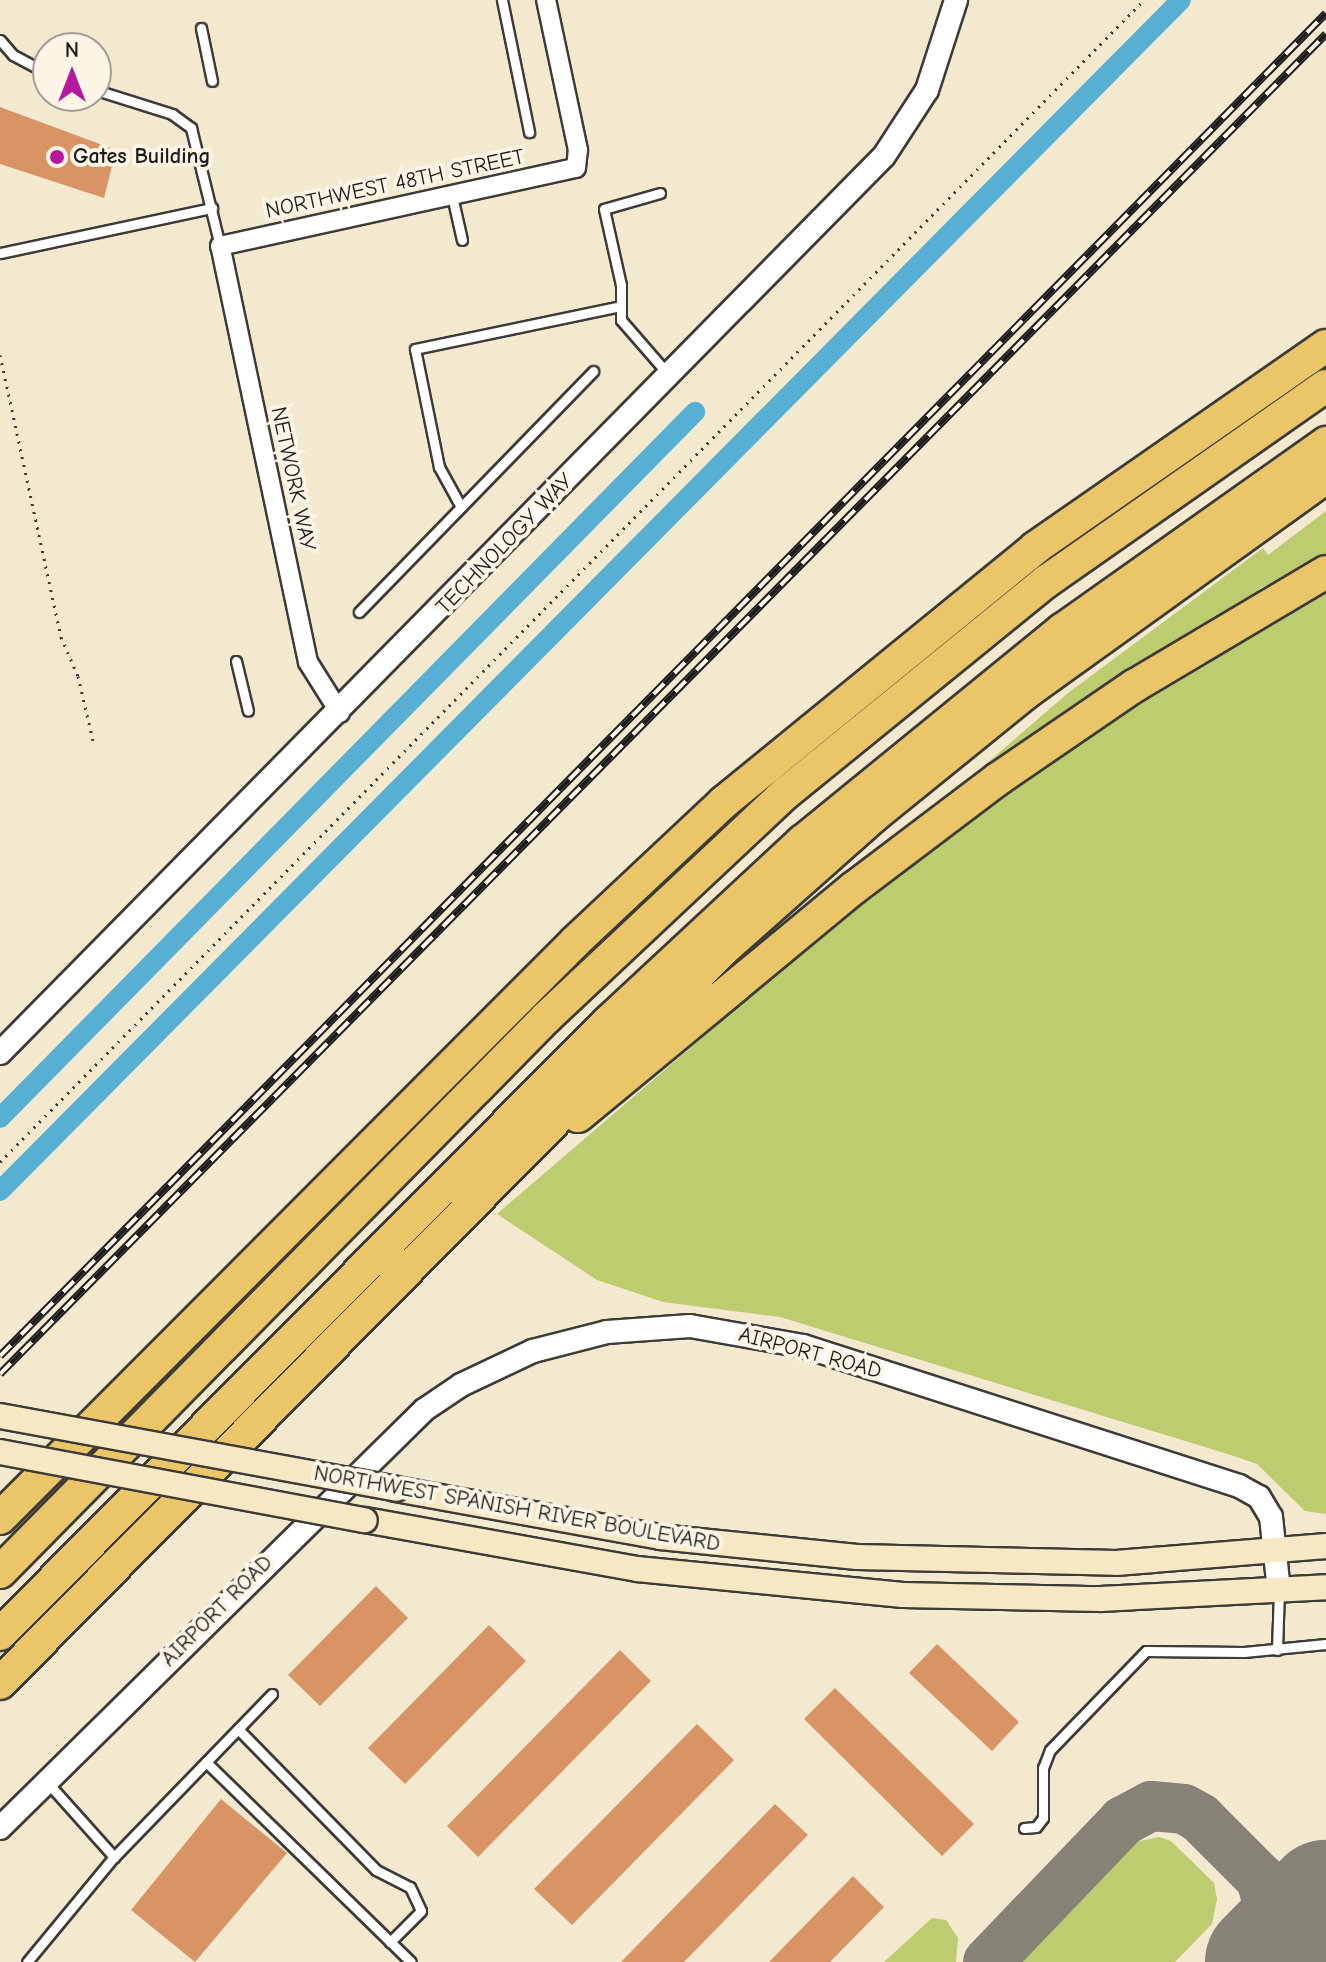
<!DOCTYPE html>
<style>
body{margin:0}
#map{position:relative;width:1326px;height:1962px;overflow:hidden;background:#f2e9cf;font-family:"Comic Neue",sans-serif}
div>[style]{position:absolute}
.green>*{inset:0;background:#bccc6f}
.canal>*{height:20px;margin:-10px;padding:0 10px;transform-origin:10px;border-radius:10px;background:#57b0d4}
.taxiway>*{height:50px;margin:-25px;padding:0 25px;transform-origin:25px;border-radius:25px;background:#878276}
.runway>*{height:122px;margin:-61px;padding:0 61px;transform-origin:61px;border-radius:61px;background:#878276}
.building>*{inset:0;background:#d99466}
.path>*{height:3px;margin-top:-1.5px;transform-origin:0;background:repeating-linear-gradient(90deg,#3c3b37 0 2px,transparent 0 8px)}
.roads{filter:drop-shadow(2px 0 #3c3b37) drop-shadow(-2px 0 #3c3b37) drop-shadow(0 2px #3c3b37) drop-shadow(0 -2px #3c3b37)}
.service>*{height:9px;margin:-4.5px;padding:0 4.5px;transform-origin:4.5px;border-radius:4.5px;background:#fff}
.minor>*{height:18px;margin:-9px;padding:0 9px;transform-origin:9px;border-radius:9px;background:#fff}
.tertiary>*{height:22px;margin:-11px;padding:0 11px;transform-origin:11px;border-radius:11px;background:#fff}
.secondary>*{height:24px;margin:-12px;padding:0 12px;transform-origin:12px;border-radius:12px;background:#f7e8c3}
.motorway>*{height:32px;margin:-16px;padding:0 16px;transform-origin:16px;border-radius:16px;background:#ebc669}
.rail>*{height:8px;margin-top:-4px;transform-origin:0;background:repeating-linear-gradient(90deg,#fcf5e5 0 15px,#1c1c1c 0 30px);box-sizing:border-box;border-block:2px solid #1c1c1c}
.bridges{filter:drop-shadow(2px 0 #3c3b37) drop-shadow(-2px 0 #3c3b37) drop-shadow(0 2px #3c3b37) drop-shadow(0 -2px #3c3b37)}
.secondary-bridge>*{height:24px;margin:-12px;padding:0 12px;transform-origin:12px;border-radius:12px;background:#f7e8c3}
.dots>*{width:22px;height:22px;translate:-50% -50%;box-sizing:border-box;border:4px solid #fcf5e5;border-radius:50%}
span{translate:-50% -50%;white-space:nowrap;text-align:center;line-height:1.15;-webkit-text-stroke:8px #fcf5e5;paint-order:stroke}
.poi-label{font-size:22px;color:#1c1c1c;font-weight:700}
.left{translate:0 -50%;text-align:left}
.street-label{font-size:22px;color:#1c1c1c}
.north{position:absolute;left:32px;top:32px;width:80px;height:80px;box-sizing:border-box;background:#fcf5e5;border:2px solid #a29e95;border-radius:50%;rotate:0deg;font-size:22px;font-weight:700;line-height:32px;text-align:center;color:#1c1c1c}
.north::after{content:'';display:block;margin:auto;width:28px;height:36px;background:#b5179e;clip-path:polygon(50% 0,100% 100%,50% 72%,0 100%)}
</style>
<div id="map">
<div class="green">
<div style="clip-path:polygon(1326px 511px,1326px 556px,1259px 589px,1263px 600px,934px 809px,1068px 693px,1263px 548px,1268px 555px)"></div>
<div style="clip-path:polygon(1326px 589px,1326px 1514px,1305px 1511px,1257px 1464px,1231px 1455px,780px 1317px,663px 1302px,597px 1280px,497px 1214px,942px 832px,1198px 660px)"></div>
<div style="clip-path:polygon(1159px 1837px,1171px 1841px,1214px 1883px,1217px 1899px,1212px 1924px,1175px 1962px,1011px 1962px,1126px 1844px)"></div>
<div style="clip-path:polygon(932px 1918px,946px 1920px,958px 1938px,956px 1962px,884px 1962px)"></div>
</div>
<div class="canal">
<div style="left:0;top:1118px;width:991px;rotate:-45.45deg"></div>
<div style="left:0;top:1191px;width:1677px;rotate:-45.24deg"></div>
</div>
<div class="taxiway">
<div style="left:988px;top:1962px;width:195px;rotate:-46.2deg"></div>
<div style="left:1123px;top:1821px;width:32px;rotate:-28deg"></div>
<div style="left:1151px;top:1806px;width:33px;rotate:5deg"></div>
<div style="left:1184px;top:1809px;width:18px;rotate:29deg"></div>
<div style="left:1200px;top:1818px;width:86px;rotate:45deg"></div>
<div style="left:1261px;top:1879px;width:45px;rotate:74.4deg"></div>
<div style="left:1273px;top:1922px;width:29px;rotate:94deg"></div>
<div style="left:1271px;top:1951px;width:13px;rotate:122deg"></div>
</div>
<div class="runway">
<div style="left:1266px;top:1962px;width:86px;rotate:-45.5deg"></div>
</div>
<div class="building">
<div style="clip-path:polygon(0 107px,116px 150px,104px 198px,0 164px)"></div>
<div style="clip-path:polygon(376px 1586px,408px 1618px,320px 1706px,288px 1675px)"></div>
<div style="clip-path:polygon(489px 1625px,526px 1661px,405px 1784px,368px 1748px)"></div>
<div style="clip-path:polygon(937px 1644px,1019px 1722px,992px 1751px,909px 1673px)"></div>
<div style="clip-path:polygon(620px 1650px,651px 1681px,478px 1857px,447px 1826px)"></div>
<div style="clip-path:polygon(835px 1688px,974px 1824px,942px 1856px,804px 1719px)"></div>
<div style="clip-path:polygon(697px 1724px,734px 1760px,572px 1925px,534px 1889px)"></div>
<div style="clip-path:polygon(221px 1799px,287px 1853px,195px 1962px,131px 1910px)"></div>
<div style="clip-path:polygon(775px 1804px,808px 1835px,684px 1962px,621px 1962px)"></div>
<div style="clip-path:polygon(853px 1876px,884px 1907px,830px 1962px,769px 1962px)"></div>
</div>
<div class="path">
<div style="left:0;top:355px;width:289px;rotate:77.8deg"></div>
<div style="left:61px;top:637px;width:43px;rotate:66.4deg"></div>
<div style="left:78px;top:676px;width:71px;rotate:76.9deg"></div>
<div style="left:0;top:1162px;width:1631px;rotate:-45.45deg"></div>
</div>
<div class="roads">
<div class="service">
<div style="left:502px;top:0;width:135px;rotate:78.4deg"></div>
<div style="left:201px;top:28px;width:54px;rotate:78.3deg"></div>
<div style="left:0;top:40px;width:20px;rotate:49deg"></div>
<div style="left:13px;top:55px;width:40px;rotate:28deg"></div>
<div style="left:96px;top:90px;width:80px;rotate:17.5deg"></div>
<div style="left:172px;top:114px;width:24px;rotate:36deg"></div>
<div style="left:191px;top:128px;width:122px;rotate:76.2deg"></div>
<div style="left:660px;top:193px;width:58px;rotate:164.1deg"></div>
<div style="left:604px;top:209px;width:78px;rotate:77.4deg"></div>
<div style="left:621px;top:285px;width:35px;rotate:90deg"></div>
<div style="left:621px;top:320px;width:72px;rotate:49deg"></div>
<div style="left:452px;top:196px;width:45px;rotate:77.2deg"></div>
<div style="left:0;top:253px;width:217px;rotate:-12deg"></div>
<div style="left:461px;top:507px;width:46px;rotate:-118.8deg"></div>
<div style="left:439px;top:467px;width:120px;rotate:-101.5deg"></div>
<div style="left:415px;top:349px;width:209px;rotate:-11.8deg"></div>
<div style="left:359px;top:612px;width:336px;rotate:-45.8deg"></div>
<div style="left:236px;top:661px;width:51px;rotate:76.5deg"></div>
<div style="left:1277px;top:1650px;width:59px;rotate:-88.1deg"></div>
<div style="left:238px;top:1729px;width:197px;rotate:45.6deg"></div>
<div style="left:376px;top:1870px;width:38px;rotate:27deg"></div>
<div style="left:410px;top:1887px;width:26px;rotate:65deg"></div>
<div style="left:421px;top:1911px;width:44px;rotate:135deg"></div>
<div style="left:206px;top:1762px;width:286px;rotate:44.3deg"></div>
<div style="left:47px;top:1782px;width:101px;rotate:48.2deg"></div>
<div style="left:1024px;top:1828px;width:12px;rotate:-5deg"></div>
<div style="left:1036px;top:1827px;width:11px;rotate:-52deg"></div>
<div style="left:1043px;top:1818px;width:50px;rotate:-90deg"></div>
<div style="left:1043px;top:1768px;width:19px;rotate:-69deg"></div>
<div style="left:1050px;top:1750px;width:138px;rotate:-45.9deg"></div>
<div style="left:1146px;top:1651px;width:98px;rotate:0.6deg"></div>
<div style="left:1244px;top:1652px;width:82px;rotate:-5.6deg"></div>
<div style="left:27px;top:1962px;width:136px;rotate:-50.4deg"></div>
<div style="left:114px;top:1857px;width:227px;rotate:-45.9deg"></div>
</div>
<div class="minor">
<div style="left:340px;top:713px;width:60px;rotate:-122.1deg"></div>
<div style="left:308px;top:662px;width:425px;rotate:-101.9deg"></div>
<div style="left:220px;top:246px;width:364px;rotate:-12.4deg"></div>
<div style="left:576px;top:168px;width:18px;rotate:-84deg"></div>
<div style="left:578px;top:150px;width:153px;rotate:-102deg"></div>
</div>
<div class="tertiary">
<div style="left:0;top:1053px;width:1259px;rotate:-45.42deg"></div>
<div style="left:884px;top:156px;width:79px;rotate:-56.9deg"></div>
<div style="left:927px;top:90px;width:95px;rotate:-72.1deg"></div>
<div style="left:0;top:1828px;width:595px;rotate:-44.59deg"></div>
<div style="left:424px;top:1410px;width:45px;rotate:-34deg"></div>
<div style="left:461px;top:1385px;width:80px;rotate:-25.3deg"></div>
<div style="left:533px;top:1351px;width:76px;rotate:-14.4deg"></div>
<div style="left:607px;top:1332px;width:83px;rotate:-4.1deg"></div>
<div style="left:690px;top:1326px;width:115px;rotate:10deg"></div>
<div style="left:803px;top:1346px;width:458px;rotate:17.8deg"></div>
<div style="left:1239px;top:1486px;width:23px;rotate:29deg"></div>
<div style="left:1259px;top:1497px;width:23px;rotate:59deg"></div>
<div style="left:1271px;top:1517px;width:74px;rotate:83.8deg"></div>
</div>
<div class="secondary">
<div style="left:396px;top:1489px;width:268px;rotate:10.3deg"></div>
<div style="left:660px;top:1537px;width:198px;rotate:5.8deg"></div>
<div style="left:857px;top:1557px;width:259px;rotate:1.3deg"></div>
<div style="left:1116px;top:1563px;width:211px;rotate:-4.6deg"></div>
<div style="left:365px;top:1520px;width:276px;rotate:10.2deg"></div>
<div style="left:637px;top:1569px;width:267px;rotate:5.6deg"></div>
<div style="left:903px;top:1595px;width:197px;rotate:1.2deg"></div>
<div style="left:1100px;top:1599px;width:226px;rotate:-3deg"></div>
</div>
<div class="motorway">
<div style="left:578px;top:1116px;width:359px;rotate:-39.6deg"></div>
<div style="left:855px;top:887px;width:179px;rotate:-37.1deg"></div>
<div style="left:998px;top:779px;width:165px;rotate:-34.4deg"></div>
<div style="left:1134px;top:686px;width:223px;rotate:-30.7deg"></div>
<div style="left:0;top:1518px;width:815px;rotate:-45.05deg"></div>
<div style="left:576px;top:941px;width:203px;rotate:-43.2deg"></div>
<div style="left:724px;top:802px;width:402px;rotate:-39.2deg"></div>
<div style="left:1035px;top:548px;width:354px;rotate:-34.8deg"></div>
<div style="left:0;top:1572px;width:779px;rotate:-45.42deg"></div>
<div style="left:547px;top:1017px;width:329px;rotate:-43.2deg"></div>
<div style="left:787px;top:792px;width:335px;rotate:-39.1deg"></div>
<div style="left:1047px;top:581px;width:340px;rotate:-35deg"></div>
<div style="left:0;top:1634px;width:863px;rotate:-45.19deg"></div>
<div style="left:608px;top:1022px;width:266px;rotate:-42.9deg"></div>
<div style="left:803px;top:841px;width:334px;rotate:-39.2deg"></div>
<div style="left:1062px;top:630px;width:324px;rotate:-35.3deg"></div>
<div style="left:0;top:1683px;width:1031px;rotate:-45.39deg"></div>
<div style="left:724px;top:949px;width:202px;rotate:-41.6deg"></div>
<div style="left:875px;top:815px;width:196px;rotate:-39deg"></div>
<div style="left:1027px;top:692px;width:368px;rotate:-35.7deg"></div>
</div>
</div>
<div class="rail">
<div style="left:0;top:1356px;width:1887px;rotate:-45.36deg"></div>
<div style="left:0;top:1374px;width:1885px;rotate:-45.3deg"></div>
</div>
<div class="bridges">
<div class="secondary-bridge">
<div style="left:0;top:1416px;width:403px;rotate:10.4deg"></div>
<div style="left:0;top:1452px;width:371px;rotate:10.6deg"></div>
</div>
</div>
<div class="dots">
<div style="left:57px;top:157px;background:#b5179e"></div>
</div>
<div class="poi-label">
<span class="left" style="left:73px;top:157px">Gates Building</span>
</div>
<div class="street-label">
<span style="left:395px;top:184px;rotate:-12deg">NORTHWEST 48TH STREET</span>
<span style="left:293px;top:479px;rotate:78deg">NETWORK WAY</span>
<span style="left:505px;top:544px;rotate:-46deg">TECHNOLOGY WAY</span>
<span style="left:810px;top:1353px;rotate:15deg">AIRPORT ROAD</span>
<span style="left:517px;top:1509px;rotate:10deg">NORTHWEST SPANISH RIVER BOULEVARD</span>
<span style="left:217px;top:1611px;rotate:-45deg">AIRPORT ROAD</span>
</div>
<div class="north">N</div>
</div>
